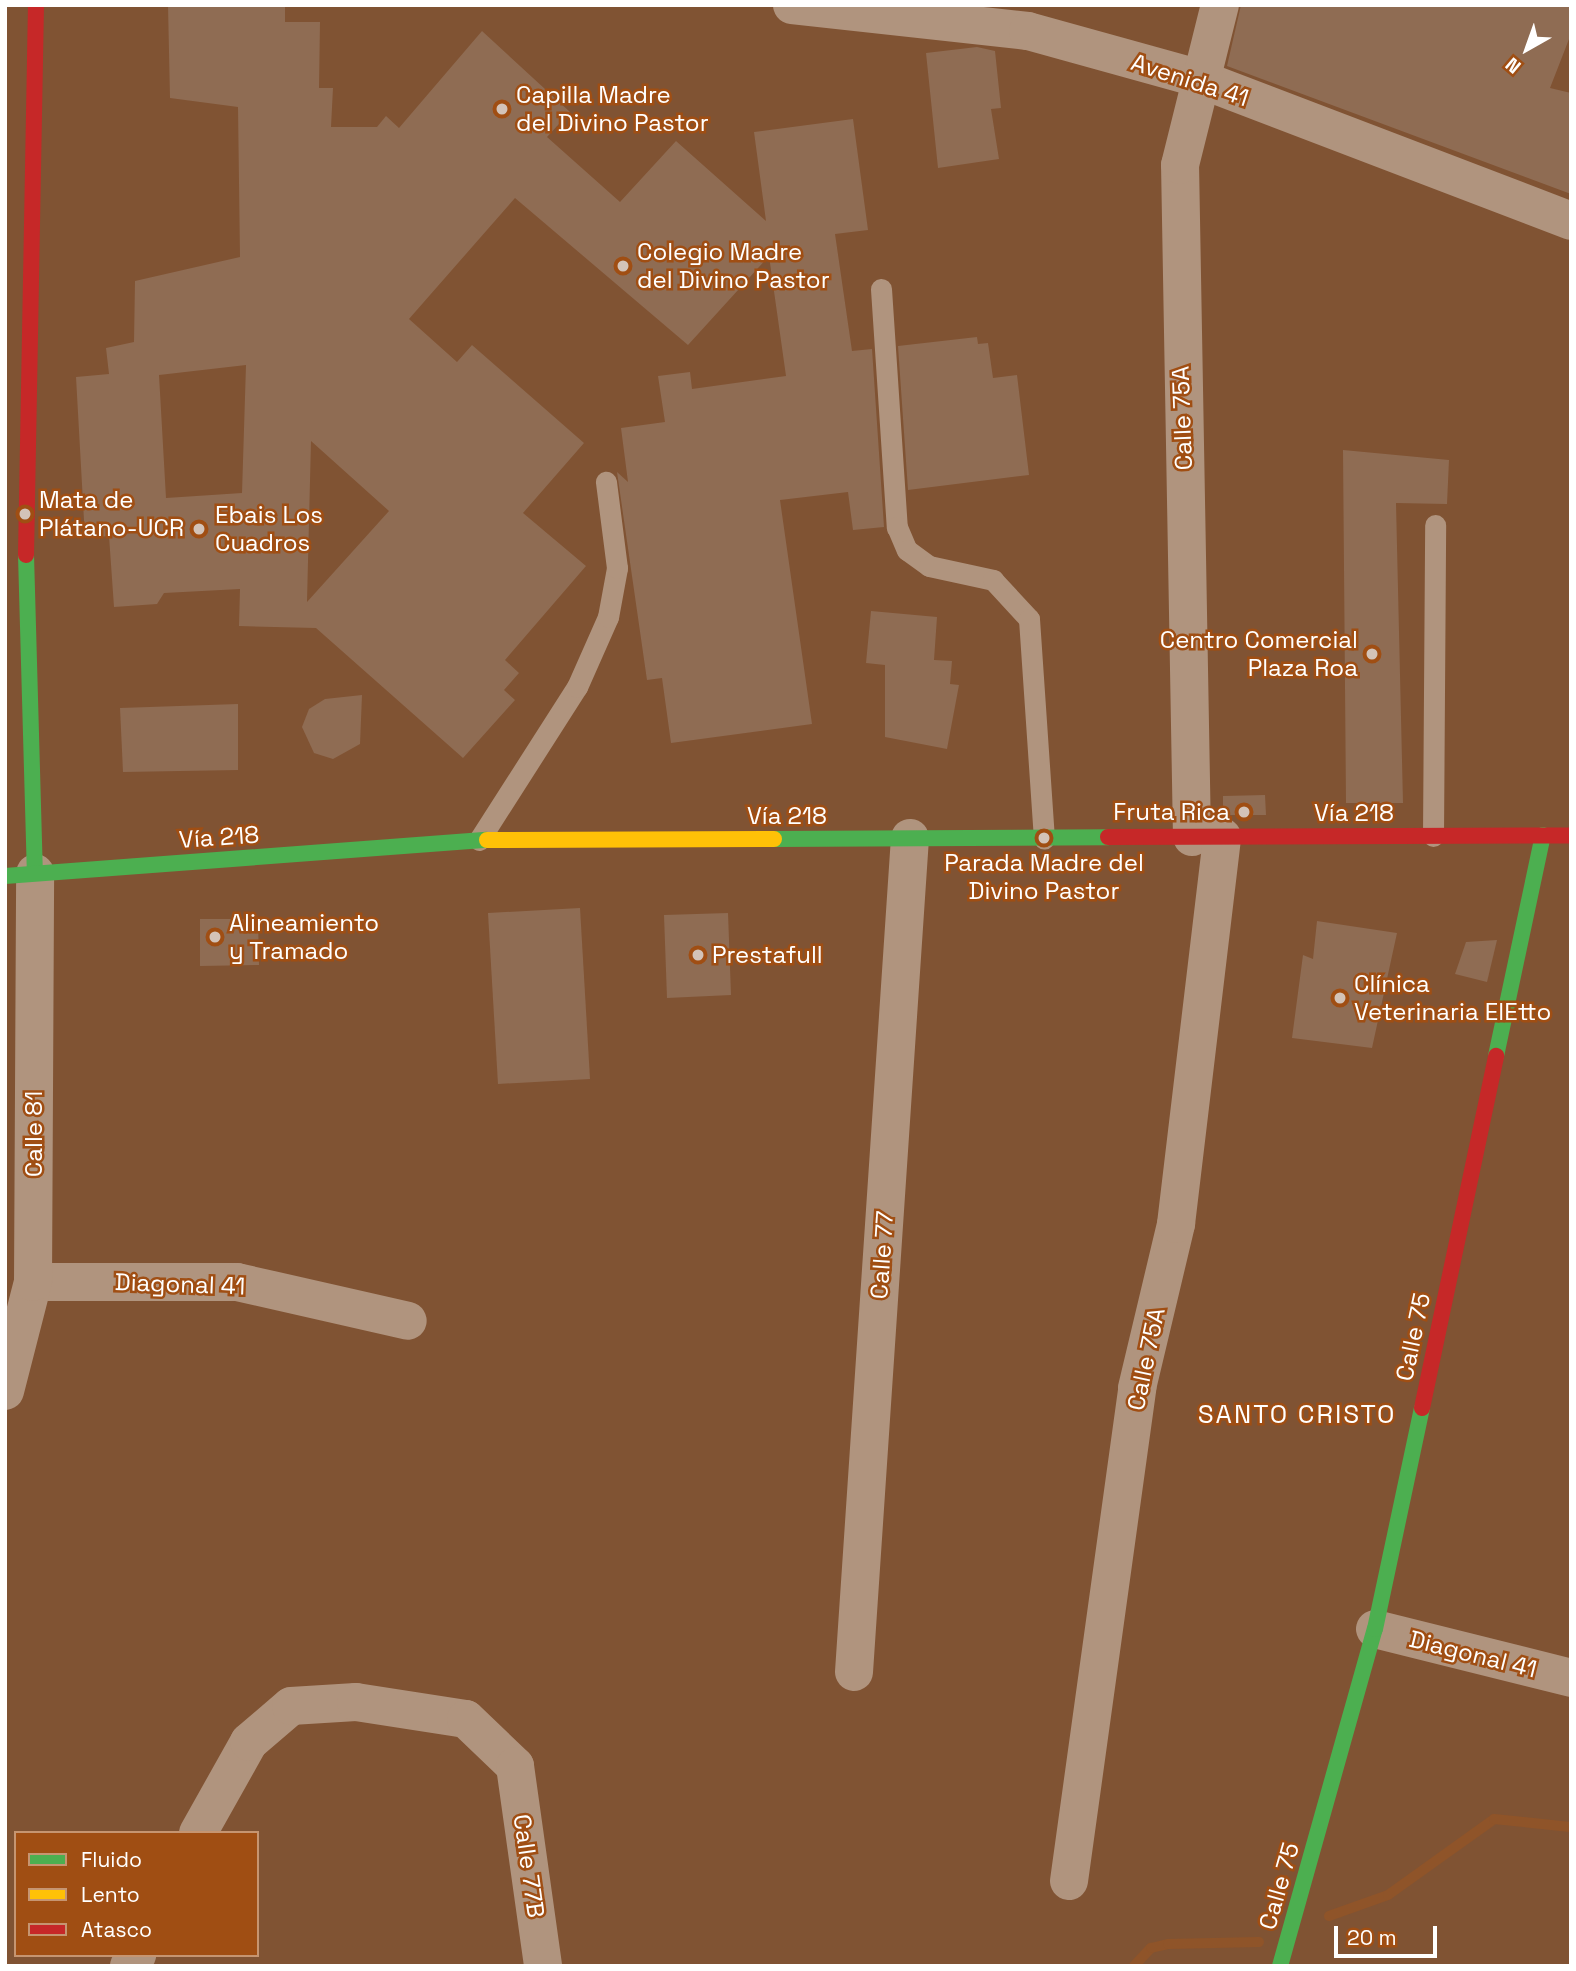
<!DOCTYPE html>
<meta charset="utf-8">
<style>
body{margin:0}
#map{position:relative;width:1576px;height:1971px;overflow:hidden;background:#805333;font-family:"Space Grotesk",sans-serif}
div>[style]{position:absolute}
.stream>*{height:10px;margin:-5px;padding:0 5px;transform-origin:5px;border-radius:5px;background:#8f5429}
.building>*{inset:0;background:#8f6c53}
.lane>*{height:21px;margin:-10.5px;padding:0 10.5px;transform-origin:10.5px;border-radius:10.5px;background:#b0947e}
.street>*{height:38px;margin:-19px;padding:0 19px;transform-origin:19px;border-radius:19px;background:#b0947e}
.fast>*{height:16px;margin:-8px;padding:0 8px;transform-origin:8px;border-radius:8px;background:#4caf50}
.slow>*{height:16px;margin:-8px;padding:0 8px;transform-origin:8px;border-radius:8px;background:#ffc107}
.jam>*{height:16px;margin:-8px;padding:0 8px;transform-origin:8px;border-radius:8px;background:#c62828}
.dots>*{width:19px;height:19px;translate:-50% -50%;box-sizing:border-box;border:4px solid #a04e13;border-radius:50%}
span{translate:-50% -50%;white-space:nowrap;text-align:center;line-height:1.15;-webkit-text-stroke:5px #a04e13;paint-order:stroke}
.street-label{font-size:24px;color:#fff}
.poi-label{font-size:24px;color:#fff}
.left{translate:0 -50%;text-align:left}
.right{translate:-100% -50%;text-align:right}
.neighbourhood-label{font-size:26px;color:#fff;letter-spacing:2px}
.frame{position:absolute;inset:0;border:7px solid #fff;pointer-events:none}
.legend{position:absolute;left:14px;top:1831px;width:245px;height:126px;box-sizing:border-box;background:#a04e13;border:2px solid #c69571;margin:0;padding:9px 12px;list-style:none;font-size:21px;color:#fff}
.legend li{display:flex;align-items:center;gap:14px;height:35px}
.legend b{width:35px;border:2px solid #c69571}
.north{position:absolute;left:1492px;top:14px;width:70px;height:70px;-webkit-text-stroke:5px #a04e13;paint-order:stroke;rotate:220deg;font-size:19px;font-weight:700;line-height:28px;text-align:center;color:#fff}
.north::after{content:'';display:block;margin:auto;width:24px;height:32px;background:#fff;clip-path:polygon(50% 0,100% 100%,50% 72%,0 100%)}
.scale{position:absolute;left:1334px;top:1926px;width:103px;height:32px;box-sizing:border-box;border:4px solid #fff;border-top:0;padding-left:9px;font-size:21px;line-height:24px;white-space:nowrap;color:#fff;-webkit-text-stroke:5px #a04e13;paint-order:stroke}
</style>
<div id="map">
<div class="stream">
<div style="left:1329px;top:1916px;width:63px;rotate:-19.6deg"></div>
<div style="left:1388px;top:1895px;width:130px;rotate:-35.6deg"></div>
<div style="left:1494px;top:1819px;width:77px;rotate:5.9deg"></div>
<div style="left:1134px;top:1966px;width:25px;rotate:-47deg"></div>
<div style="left:1151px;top:1948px;width:17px;rotate:-13deg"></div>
<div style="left:1168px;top:1944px;width:91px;rotate:-1.3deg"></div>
</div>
<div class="building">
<div style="clip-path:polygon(evenodd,168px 5px,285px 7px,285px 22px,320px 22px,319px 88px,333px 88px,331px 127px,377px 127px,386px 116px,399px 128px,482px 31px,570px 112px,547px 137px,620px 202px,676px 141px,766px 221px,754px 132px,853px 119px,868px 230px,835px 234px,852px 351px,872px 349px,884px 527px,853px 530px,848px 492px,780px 500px,812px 724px,671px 743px,662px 678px,647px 680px,617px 472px,628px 482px,621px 428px,665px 422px,658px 376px,690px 372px,692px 389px,786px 376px,769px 256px,688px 345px,515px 198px,409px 319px,457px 362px,472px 345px,584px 443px,523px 513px,586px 566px,505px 660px,519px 673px,504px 690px,515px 700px,463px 758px,316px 628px,239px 626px,240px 589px,164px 593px,157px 604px,114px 607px,109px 536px,85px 538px,76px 377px,109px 374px,106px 348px,134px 342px,135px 281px,240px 257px,238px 107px,170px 98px,168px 5px,246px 365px,242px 493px,166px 498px,159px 375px,246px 365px,168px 5px,311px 441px,389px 511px,307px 602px,311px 441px)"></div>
<div style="clip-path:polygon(1241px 5px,1571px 5px,1571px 34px,1550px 88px,1571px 93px,1571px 194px,1227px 66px)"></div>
<div style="clip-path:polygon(977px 47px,995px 51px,1001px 108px,991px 109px,999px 159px,938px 168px,926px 53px)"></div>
<div style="clip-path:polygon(977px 337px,978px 344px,988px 343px,993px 378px,1017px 375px,1029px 475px,908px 490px,898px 346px)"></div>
<div style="clip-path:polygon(1343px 450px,1449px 460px,1447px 504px,1396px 503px,1403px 803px,1346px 803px)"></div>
<div style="clip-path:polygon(871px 611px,937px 617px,934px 660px,952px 661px,950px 684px,959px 685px,947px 749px,885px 737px,885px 665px,866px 663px)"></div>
<div style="clip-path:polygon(362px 695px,360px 744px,333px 759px,314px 753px,302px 727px,309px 709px,325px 699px)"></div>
<div style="clip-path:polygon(238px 704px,238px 770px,123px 772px,120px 708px)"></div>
<div style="clip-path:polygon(1265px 795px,1266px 815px,1223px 815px,1223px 796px)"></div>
<div style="clip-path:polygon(580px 908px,590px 1079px,498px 1084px,488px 913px)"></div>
<div style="clip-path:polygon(728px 913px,731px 995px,667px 998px,664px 915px)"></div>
<div style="clip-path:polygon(200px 919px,258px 919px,259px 965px,200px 966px)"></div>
<div style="clip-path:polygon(1317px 921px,1397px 933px,1372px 1048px,1292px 1038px,1303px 955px,1313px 959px)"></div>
<div style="clip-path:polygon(1497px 940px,1487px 982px,1455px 974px,1466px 942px)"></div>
</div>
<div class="lane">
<div style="left:881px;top:289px;width:239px;rotate:86.2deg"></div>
<div style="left:897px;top:527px;width:25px;rotate:67deg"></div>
<div style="left:907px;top:550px;width:27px;rotate:36deg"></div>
<div style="left:929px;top:566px;width:66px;rotate:12.3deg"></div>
<div style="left:993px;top:580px;width:53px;rotate:47.3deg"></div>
<div style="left:1029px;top:619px;width:220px;rotate:86.1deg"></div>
<div style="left:1433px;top:836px;width:311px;rotate:-89.6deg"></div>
<div style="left:479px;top:840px;width:182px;rotate:-57.4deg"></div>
<div style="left:577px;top:687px;width:77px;rotate:-66.1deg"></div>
<div style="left:608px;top:617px;width:50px;rotate:-79.6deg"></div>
<div style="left:617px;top:568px;width:87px;rotate:-97.3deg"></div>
</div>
<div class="street">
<div style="left:792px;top:5px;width:237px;rotate:6.3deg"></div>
<div style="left:1028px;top:31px;width:175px;rotate:15.5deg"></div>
<div style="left:1197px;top:78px;width:400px;rotate:20.9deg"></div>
<div style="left:1192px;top:837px;width:672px;rotate:-91.02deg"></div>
<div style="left:1180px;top:165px;width:165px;rotate:-76deg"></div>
<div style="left:33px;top:1282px;width:204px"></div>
<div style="left:237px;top:1282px;width:175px;rotate:12.8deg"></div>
<div style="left:5px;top:1391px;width:113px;rotate:-75.6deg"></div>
<div style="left:33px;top:1282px;width:409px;rotate:-89.7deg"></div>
<div style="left:1375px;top:1629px;width:202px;rotate:14deg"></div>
<div style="left:854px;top:1672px;width:836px;rotate:-86.16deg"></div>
<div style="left:198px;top:1833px;width:104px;rotate:-60.7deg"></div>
<div style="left:249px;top:1742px;width:55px;rotate:-40.6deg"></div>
<div style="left:291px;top:1706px;width:65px;rotate:-3.5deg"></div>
<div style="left:356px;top:1702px;width:111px;rotate:8.8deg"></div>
<div style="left:466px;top:1719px;width:68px;rotate:43.8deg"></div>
<div style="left:515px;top:1766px;width:202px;rotate:82deg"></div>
<div style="left:1069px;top:1881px;width:498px;rotate:-82.1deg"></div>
<div style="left:1137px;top:1388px;width:169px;rotate:-76.6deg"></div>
<div style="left:1176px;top:1224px;width:390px;rotate:-83.2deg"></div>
<div style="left:129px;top:1966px;width:14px;rotate:-54deg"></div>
</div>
<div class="fast">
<div style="left:26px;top:555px;width:318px;rotate:88.4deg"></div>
<div style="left:774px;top:839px;width:334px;rotate:-0.3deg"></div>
<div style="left:5px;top:876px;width:483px;rotate:-4.3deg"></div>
<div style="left:1496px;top:1056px;width:226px;rotate:-78deg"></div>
<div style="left:1280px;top:1966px;width:350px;rotate:-74.3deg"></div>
<div style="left:1375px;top:1629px;width:226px;rotate:-78deg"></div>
</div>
<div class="slow">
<div style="left:487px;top:840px;width:287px;rotate:-0.2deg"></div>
</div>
<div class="jam">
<div style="left:26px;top:555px;width:550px;rotate:-88.96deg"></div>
<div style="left:1108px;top:837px;width:463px;rotate:-0.2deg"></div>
<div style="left:1422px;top:1408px;width:360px;rotate:-78.1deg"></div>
</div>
<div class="dots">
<div style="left:502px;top:109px;background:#d3c3b8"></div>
<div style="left:623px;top:266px;background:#d3c3b8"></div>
<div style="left:25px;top:514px;background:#d3c3b8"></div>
<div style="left:199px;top:529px;background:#d3c3b8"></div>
<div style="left:1372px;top:654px;background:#d3c3b8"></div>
<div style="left:1244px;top:812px;background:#d3c3b8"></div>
<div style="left:1044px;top:838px;background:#d3c3b8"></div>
<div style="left:215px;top:937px;background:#d3c3b8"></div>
<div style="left:698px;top:955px;background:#d3c3b8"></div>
<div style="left:1340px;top:998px;background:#d3c3b8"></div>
</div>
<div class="street-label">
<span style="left:1190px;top:80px;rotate:18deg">Avenida 41</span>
<span style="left:1182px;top:418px;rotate:-92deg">Calle 75A</span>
<span style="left:1354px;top:813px">Vía 218</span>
<span style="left:787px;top:816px">Vía 218</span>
<span style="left:219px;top:837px;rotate:-4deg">Vía 218</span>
<span style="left:34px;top:1134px;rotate:-90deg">Calle 81</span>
<span style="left:882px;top:1255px;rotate:-86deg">Calle 77</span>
<span style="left:180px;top:1284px;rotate:2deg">Diagonal 41</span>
<span style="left:1413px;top:1337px;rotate:-78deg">Calle 75</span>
<span style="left:1146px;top:1359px;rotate:-78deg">Calle 75A</span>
<span style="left:1473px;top:1654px;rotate:14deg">Diagonal 41</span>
<span style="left:529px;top:1866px;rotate:82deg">Calle 77B</span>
<span style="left:1279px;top:1886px;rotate:-74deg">Calle 75</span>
</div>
<div class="poi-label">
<span class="left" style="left:516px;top:109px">Capilla Madre<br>del Divino Pastor</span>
<span class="left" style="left:637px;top:266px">Colegio Madre<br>del Divino Pastor</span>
<span class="left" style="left:39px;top:514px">Mata de<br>Plátano-UCR</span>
<span class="left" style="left:215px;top:529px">Ebais Los<br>Cuadros</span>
<span class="right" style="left:1358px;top:654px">Centro Comercial<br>Plaza Roa</span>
<span class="right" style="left:1230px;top:812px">Fruta Rica</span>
<span style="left:1044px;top:877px">Parada Madre del<br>Divino Pastor</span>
<span class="left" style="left:229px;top:937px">Alineamiento<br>y Tramado</span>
<span class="left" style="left:712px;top:955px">Prestafull</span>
<span class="left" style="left:1354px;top:998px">Clínica<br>Veterinaria ElEtto</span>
</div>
<div class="neighbourhood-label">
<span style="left:1297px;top:1415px">SANTO CRISTO</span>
</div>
<div class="frame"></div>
<ul class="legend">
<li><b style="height:9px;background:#4caf50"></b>Fluido</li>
<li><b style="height:9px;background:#ffc107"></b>Lento</li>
<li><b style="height:9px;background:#c62828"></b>Atasco</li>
</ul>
<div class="north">N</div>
<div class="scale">20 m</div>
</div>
